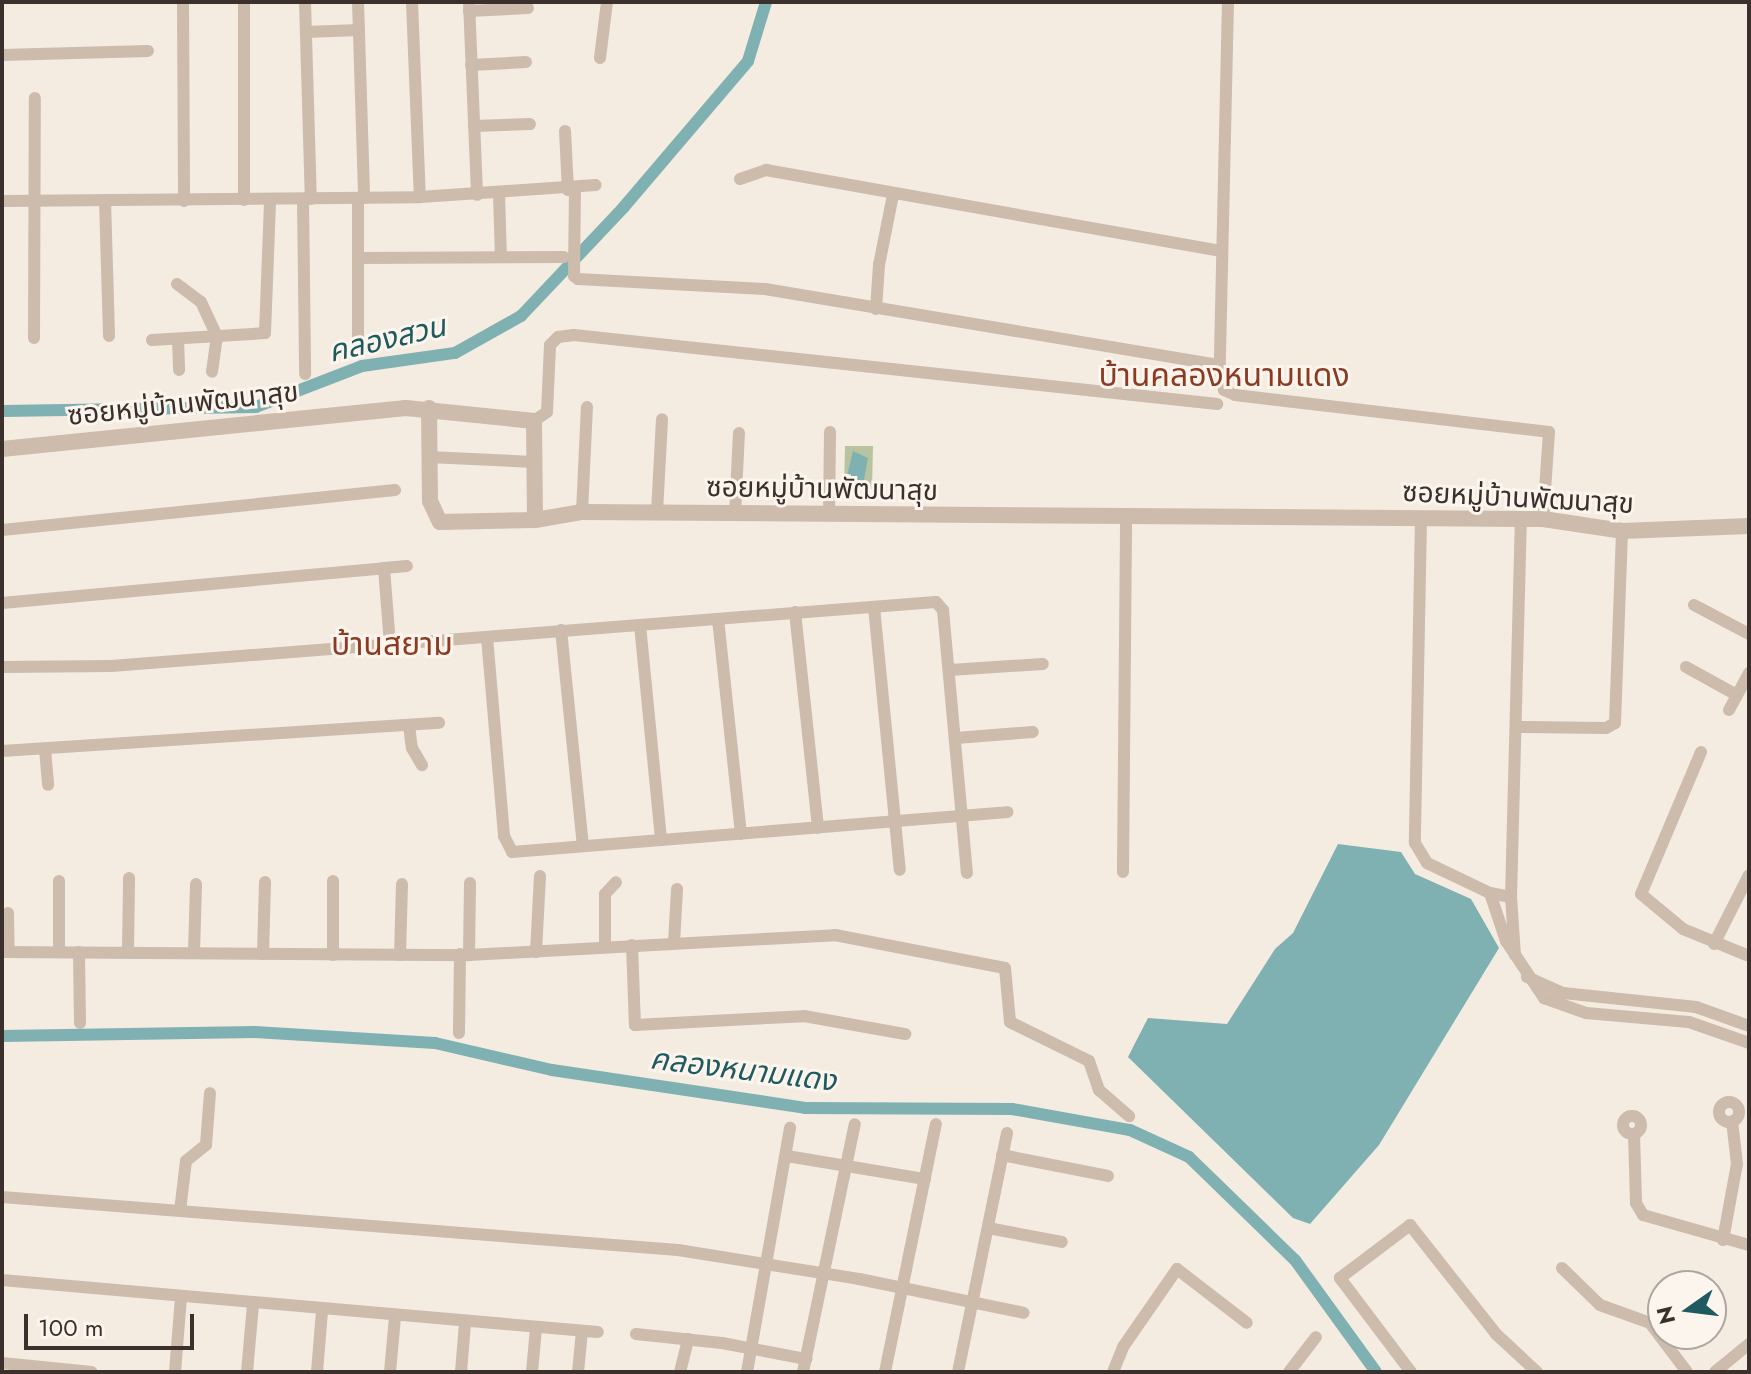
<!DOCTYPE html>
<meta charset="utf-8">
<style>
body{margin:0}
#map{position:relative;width:1751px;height:1374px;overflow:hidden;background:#f4ebe1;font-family:Jost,"Noto Sans Thai",sans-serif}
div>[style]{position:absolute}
.green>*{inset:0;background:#b8c4a0}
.water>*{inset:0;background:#7fb0b2}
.canal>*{height:12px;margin:-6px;padding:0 6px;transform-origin:6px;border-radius:6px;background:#7fb0b2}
.minor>*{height:12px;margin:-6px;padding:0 6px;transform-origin:6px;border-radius:6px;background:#cdbbac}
.minor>.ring{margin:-6px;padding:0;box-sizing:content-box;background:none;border:12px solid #cdbbac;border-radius:50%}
.tertiary>*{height:16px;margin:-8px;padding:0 8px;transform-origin:8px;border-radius:8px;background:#cdbbac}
span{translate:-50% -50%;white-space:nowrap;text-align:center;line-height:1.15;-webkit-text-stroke:6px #fbf5ee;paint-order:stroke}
.street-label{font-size:28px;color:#3b302b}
.water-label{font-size:30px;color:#1f5a5e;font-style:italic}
.quarter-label{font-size:32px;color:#8c3b22}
.frame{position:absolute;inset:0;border:4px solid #3b302b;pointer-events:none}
.north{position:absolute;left:1647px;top:1270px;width:80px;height:80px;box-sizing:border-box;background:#fbf5ee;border:2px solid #aea6a0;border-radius:50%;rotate:256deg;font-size:22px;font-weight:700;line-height:32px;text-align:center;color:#3b302b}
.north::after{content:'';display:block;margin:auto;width:28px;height:36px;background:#1f5a5e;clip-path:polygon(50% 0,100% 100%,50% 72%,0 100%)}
.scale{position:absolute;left:24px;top:1314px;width:170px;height:36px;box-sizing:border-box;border:4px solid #3b302b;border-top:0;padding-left:10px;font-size:24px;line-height:28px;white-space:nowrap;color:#3b302b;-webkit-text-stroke:6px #fbf5ee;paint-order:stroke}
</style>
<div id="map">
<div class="green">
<div style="clip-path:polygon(845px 446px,873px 446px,872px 489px,844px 489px)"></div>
</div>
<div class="water">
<div style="clip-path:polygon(853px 451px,868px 458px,864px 480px,854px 483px,847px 476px)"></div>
<div style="clip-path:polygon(1338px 844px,1401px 852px,1415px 874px,1471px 899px,1499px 948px,1379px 1145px,1310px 1224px,1293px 1218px,1128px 1057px,1148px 1018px,1227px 1024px,1275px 949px,1293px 933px)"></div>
</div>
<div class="canal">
<div style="left:2px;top:411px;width:254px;rotate:-0.9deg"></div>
<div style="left:256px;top:407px;width:114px;rotate:-21.1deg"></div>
<div style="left:362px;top:366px;width:94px;rotate:-8deg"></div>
<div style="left:455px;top:353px;width:76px;rotate:-29.3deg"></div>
<div style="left:521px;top:316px;width:149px;rotate:-46.6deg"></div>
<div style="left:623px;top:208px;width:193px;rotate:-49.6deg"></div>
<div style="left:748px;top:61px;width:62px;rotate:-73deg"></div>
<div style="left:2px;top:1036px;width:253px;rotate:-0.9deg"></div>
<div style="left:255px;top:1032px;width:180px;rotate:3.5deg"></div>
<div style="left:435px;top:1043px;width:120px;rotate:13deg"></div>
<div style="left:552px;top:1070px;width:256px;rotate:8.5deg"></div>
<div style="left:805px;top:1108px;width:207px;rotate:0.3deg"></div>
<div style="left:1012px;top:1109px;width:120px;rotate:10.1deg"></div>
<div style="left:1130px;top:1130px;width:65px;rotate:24.6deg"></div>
<div style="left:1189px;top:1157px;width:148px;rotate:44.2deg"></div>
<div style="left:1295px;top:1260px;width:138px;rotate:54.1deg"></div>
</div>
<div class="minor">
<div style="left:183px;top:2px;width:199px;rotate:89.7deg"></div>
<div style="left:244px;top:2px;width:198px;rotate:90deg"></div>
<div style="left:305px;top:2px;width:197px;rotate:88.3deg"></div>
<div style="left:358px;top:2px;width:196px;rotate:88.2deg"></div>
<div style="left:412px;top:2px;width:195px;rotate:87.7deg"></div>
<div style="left:469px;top:2px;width:193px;rotate:87.6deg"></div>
<div style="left:1228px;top:2px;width:363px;rotate:91.3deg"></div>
<div style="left:1220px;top:365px;width:25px;rotate:81deg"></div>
<div style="left:1224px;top:390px;width:12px;rotate:24deg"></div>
<div style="left:1235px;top:395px;width:316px;rotate:6.7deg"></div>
<div style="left:1549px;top:432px;width:87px;rotate:93.9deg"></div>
<div style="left:469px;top:11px;width:59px;rotate:-2.9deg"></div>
<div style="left:306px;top:32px;width:53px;rotate:-2.2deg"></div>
<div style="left:2px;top:55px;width:146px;rotate:-1.6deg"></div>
<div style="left:600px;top:58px;width:56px;rotate:-82.9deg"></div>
<div style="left:471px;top:65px;width:55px;rotate:-3.1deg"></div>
<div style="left:474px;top:126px;width:56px;rotate:-2deg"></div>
<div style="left:565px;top:131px;width:59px;rotate:87.1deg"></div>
<div style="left:740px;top:179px;width:28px;rotate:-19deg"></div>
<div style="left:766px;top:170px;width:463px;rotate:10.1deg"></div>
<div style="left:575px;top:190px;width:86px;rotate:90.7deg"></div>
<div style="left:574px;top:276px;width:5px;rotate:37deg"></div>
<div style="left:578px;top:279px;width:187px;rotate:3.1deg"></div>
<div style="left:765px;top:289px;width:461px;rotate:9.5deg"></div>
<div style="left:499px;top:194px;width:63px;rotate:88.2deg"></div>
<div style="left:303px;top:199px;width:175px;rotate:89.3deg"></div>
<div style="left:105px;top:200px;width:136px;rotate:88.3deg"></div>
<div style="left:2px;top:201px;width:418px;rotate:-0.5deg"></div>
<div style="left:420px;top:197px;width:176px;rotate:-3.9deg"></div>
<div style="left:359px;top:258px;width:205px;rotate:-0.3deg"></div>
<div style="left:177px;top:284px;width:30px;rotate:37deg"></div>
<div style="left:201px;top:302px;width:38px;rotate:65deg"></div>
<div style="left:217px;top:336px;width:36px;rotate:98deg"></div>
<div style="left:876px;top:309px;width:44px;rotate:-86.1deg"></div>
<div style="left:879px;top:265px;width:71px;rotate:-78.7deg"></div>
<div style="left:34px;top:338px;width:240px;rotate:-89.8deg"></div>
<div style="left:178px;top:339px;width:31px;rotate:88deg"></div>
<div style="left:152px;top:340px;width:113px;rotate:-3.5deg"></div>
<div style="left:265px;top:333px;width:133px;rotate:-87.8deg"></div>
<div style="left:358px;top:352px;width:154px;rotate:-90deg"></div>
<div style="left:534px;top:421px;width:16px;rotate:-35deg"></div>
<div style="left:547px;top:412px;width:67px;rotate:-87.4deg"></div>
<div style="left:550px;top:345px;width:11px;rotate:-45deg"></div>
<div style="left:558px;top:337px;width:16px;rotate:-7deg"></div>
<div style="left:574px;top:335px;width:647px;rotate:6.12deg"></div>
<div style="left:428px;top:457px;width:106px;rotate:2.7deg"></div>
<div style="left:582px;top:512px;width:105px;rotate:-87.3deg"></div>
<div style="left:657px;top:512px;width:93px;rotate:-86.9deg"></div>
<div style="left:735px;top:514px;width:81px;rotate:-87.2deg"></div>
<div style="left:829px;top:515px;width:83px;rotate:-89.3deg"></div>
<div style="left:1421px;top:519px;width:324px;rotate:91.1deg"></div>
<div style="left:1415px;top:843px;width:23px;rotate:59deg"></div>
<div style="left:1427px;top:863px;width:70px;rotate:25.5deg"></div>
<div style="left:1490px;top:893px;width:21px;rotate:11deg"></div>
<div style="left:1511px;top:897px;width:58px;rotate:86.1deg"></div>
<div style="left:2px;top:530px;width:395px;rotate:-5.8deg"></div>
<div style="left:384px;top:568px;width:23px;rotate:-5deg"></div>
<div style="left:2px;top:603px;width:384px;rotate:-5.2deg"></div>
<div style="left:384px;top:568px;width:76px;rotate:85.5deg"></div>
<div style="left:1694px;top:605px;width:62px;rotate:27.8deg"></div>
<div style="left:874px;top:607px;width:264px;rotate:84.4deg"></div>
<div style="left:795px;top:612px;width:217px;rotate:83.9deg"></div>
<div style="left:718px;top:619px;width:216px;rotate:83.9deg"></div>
<div style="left:640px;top:625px;width:216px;rotate:84.4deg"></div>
<div style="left:561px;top:630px;width:217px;rotate:84.2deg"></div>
<div style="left:487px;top:637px;width:200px;rotate:85.1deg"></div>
<div style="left:504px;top:836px;width:18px;rotate:63deg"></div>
<div style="left:512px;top:852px;width:497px;rotate:-4.6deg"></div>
<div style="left:2px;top:667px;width:109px;rotate:-0.5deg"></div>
<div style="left:111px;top:666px;width:827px;rotate:-4.44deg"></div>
<div style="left:936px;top:602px;width:11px;rotate:49deg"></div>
<div style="left:943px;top:610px;width:264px;rotate:84.8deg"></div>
<div style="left:1686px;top:667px;width:58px;rotate:28.8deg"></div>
<div style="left:950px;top:670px;width:93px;rotate:-3.7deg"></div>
<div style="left:1729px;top:710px;width:42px;rotate:-61.6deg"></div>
<div style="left:409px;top:725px;width:23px;rotate:83deg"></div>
<div style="left:412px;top:748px;width:20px;rotate:60deg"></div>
<div style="left:1517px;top:727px;width:89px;rotate:0.6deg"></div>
<div style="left:1606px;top:728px;width:10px;rotate:-29deg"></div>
<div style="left:1615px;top:723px;width:192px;rotate:-87.9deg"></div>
<div style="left:956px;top:738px;width:77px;rotate:-4.5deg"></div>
<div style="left:45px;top:749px;width:36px;rotate:85deg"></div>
<div style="left:2px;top:751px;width:438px;rotate:-3.7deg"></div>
<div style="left:1701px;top:752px;width:154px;rotate:112.9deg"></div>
<div style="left:1641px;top:894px;width:55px;rotate:39.8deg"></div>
<div style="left:1683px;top:929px;width:71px;rotate:22.2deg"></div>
<div style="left:1123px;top:872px;width:354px;rotate:-89.5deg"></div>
<div style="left:1490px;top:893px;width:51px;rotate:71.6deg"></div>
<div style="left:1506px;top:941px;width:69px;rotate:56.3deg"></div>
<div style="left:1544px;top:998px;width:45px;rotate:19.7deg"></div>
<div style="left:1586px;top:1013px;width:103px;rotate:5deg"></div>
<div style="left:1689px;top:1022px;width:64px;rotate:19.3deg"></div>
<div style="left:1511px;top:897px;width:377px;rotate:-88.5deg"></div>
<div style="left:8px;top:913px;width:39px;rotate:89deg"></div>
<div style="left:674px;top:943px;width:54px;rotate:-86.8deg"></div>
<div style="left:1714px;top:944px;width:77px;rotate:-63.1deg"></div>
<div style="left:632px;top:945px;width:80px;rotate:87.9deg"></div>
<div style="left:635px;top:1025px;width:169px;rotate:-3deg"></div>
<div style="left:804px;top:1016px;width:103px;rotate:10.1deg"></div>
<div style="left:605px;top:947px;width:53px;rotate:-90deg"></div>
<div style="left:605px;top:894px;width:16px;rotate:-47deg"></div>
<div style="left:2px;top:952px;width:467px;rotate:0.4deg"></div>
<div style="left:469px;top:955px;width:367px;rotate:-3.1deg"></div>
<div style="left:835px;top:935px;width:173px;rotate:11deg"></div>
<div style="left:1005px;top:968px;width:54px;rotate:84.7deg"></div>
<div style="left:1010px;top:1022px;width:88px;rotate:26.3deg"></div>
<div style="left:1089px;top:1061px;width:31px;rotate:71deg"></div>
<div style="left:1099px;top:1090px;width:40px;rotate:41deg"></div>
<div style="left:59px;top:952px;width:71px;rotate:-90deg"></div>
<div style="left:79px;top:952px;width:71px;rotate:89.2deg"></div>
<div style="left:128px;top:952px;width:74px;rotate:-89.2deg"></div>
<div style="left:194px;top:952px;width:68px;rotate:-88.3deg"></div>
<div style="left:536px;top:952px;width:76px;rotate:-87deg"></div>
<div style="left:263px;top:954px;width:72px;rotate:-88.4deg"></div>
<div style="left:333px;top:955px;width:74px;rotate:-90deg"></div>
<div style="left:400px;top:955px;width:71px;rotate:-88.4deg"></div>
<div style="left:469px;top:955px;width:72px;rotate:-89.2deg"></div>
<div style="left:1527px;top:977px;width:39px;rotate:24deg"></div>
<div style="left:1563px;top:993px;width:134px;rotate:6deg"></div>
<div style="left:1696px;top:1007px;width:56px;rotate:19.7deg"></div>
<div style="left:459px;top:1033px;width:79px;rotate:-89.3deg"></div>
<div class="ring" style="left:1719px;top:1102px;width:8px;height:8px"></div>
<div class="ring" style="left:1623px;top:1116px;width:6px;height:6px"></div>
<div style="left:1634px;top:1134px;width:69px;rotate:88.3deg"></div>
<div style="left:1636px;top:1203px;width:14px;rotate:60deg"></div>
<div style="left:1643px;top:1215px;width:110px;rotate:15.8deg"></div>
<div style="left:1002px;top:1155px;width:108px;rotate:11.2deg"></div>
<div style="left:787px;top:1156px;width:140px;rotate:9.5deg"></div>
<div style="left:2px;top:1197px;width:678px;rotate:4.48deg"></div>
<div style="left:678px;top:1250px;width:183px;rotate:9.1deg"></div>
<div style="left:859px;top:1279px;width:168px;rotate:11.6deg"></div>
<div style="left:180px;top:1211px;width:50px;rotate:-83.2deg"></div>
<div style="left:186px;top:1161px;width:26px;rotate:-39deg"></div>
<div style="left:206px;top:1145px;width:52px;rotate:-85.6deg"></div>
<div style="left:988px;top:1228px;width:75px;rotate:10.7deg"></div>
<div style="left:1723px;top:1240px;width:77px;rotate:-79.6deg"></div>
<div style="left:1737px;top:1164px;width:43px;rotate:-96.6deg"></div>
<div style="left:1562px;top:1268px;width:53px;rotate:44.2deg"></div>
<div style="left:1600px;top:1305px;width:53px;rotate:19.8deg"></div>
<div style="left:1650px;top:1323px;width:61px;rotate:52.9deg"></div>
<div style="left:2px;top:1280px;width:598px;rotate:4.99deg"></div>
<div style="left:636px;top:1334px;width:86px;rotate:6deg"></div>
<div style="left:722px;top:1343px;width:86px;rotate:10.8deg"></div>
<div style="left:2px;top:1363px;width:90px;rotate:5.7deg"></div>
<div style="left:175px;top:1372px;width:74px;rotate:-85.4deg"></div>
<div style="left:247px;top:1372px;width:67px;rotate:-84.9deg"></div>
<div style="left:317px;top:1372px;width:61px;rotate:-85.3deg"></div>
<div style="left:390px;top:1372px;width:55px;rotate:-84.8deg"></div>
<div style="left:461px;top:1372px;width:49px;rotate:-85.3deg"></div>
<div style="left:532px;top:1372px;width:44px;rotate:-84.8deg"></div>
<div style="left:578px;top:1372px;width:41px;rotate:-84.4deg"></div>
<div style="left:680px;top:1372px;width:34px;rotate:-76deg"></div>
<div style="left:747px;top:1372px;width:248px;rotate:-80deg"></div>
<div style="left:803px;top:1372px;width:253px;rotate:-78.2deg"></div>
<div style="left:885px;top:1372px;width:253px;rotate:-78.4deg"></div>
<div style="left:958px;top:1372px;width:244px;rotate:-78.4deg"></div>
<div style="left:1113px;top:1372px;width:27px;rotate:-68deg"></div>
<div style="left:1123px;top:1347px;width:95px;rotate:-55.3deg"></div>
<div style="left:1177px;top:1269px;width:88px;rotate:37.6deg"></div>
<div style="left:1289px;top:1372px;width:44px;rotate:-52.4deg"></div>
<div style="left:1411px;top:1372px;width:118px;rotate:-127.1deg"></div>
<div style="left:1340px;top:1278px;width:88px;rotate:-37.1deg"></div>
<div style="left:1410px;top:1225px;width:139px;rotate:51.7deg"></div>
<div style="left:1496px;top:1334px;width:56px;rotate:42.8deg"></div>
<div style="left:1715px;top:1372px;width:44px;rotate:-39.5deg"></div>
</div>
<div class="tertiary">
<div style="left:429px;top:408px;width:93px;rotate:89.4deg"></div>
<div style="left:430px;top:501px;width:23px;rotate:65deg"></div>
<div style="left:440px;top:522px;width:95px;rotate:-1.2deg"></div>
<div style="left:535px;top:520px;width:48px;rotate:-9.7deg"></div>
<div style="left:582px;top:512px;width:961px;rotate:0.42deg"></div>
<div style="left:1543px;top:519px;width:80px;rotate:8.6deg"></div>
<div style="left:1622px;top:531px;width:127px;rotate:-2.3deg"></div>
<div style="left:2px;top:449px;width:406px;rotate:-5.8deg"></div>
<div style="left:406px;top:408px;width:129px;rotate:5.8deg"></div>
<div style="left:534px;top:421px;width:99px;rotate:89.4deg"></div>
</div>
<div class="street-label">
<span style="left:183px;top:404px;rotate:-6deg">ซอยหมู่บ้านพัฒนาสุข</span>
<span style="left:822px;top:489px;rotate:1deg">ซอยหมู่บ้านพัฒนาสุข</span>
<span style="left:1518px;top:498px;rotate:3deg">ซอยหมู่บ้านพัฒนาสุข</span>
</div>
<div class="water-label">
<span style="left:387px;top:339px;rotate:-13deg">คลองสวน</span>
<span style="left:743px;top:1070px;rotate:7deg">คลองหนามแดง</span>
</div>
<div class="quarter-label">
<span style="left:1224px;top:375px">บ้านคลองหนามแดง</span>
<span style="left:392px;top:644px">บ้านสยาม</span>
</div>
<div class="frame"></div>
<div class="north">N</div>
<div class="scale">100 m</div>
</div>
